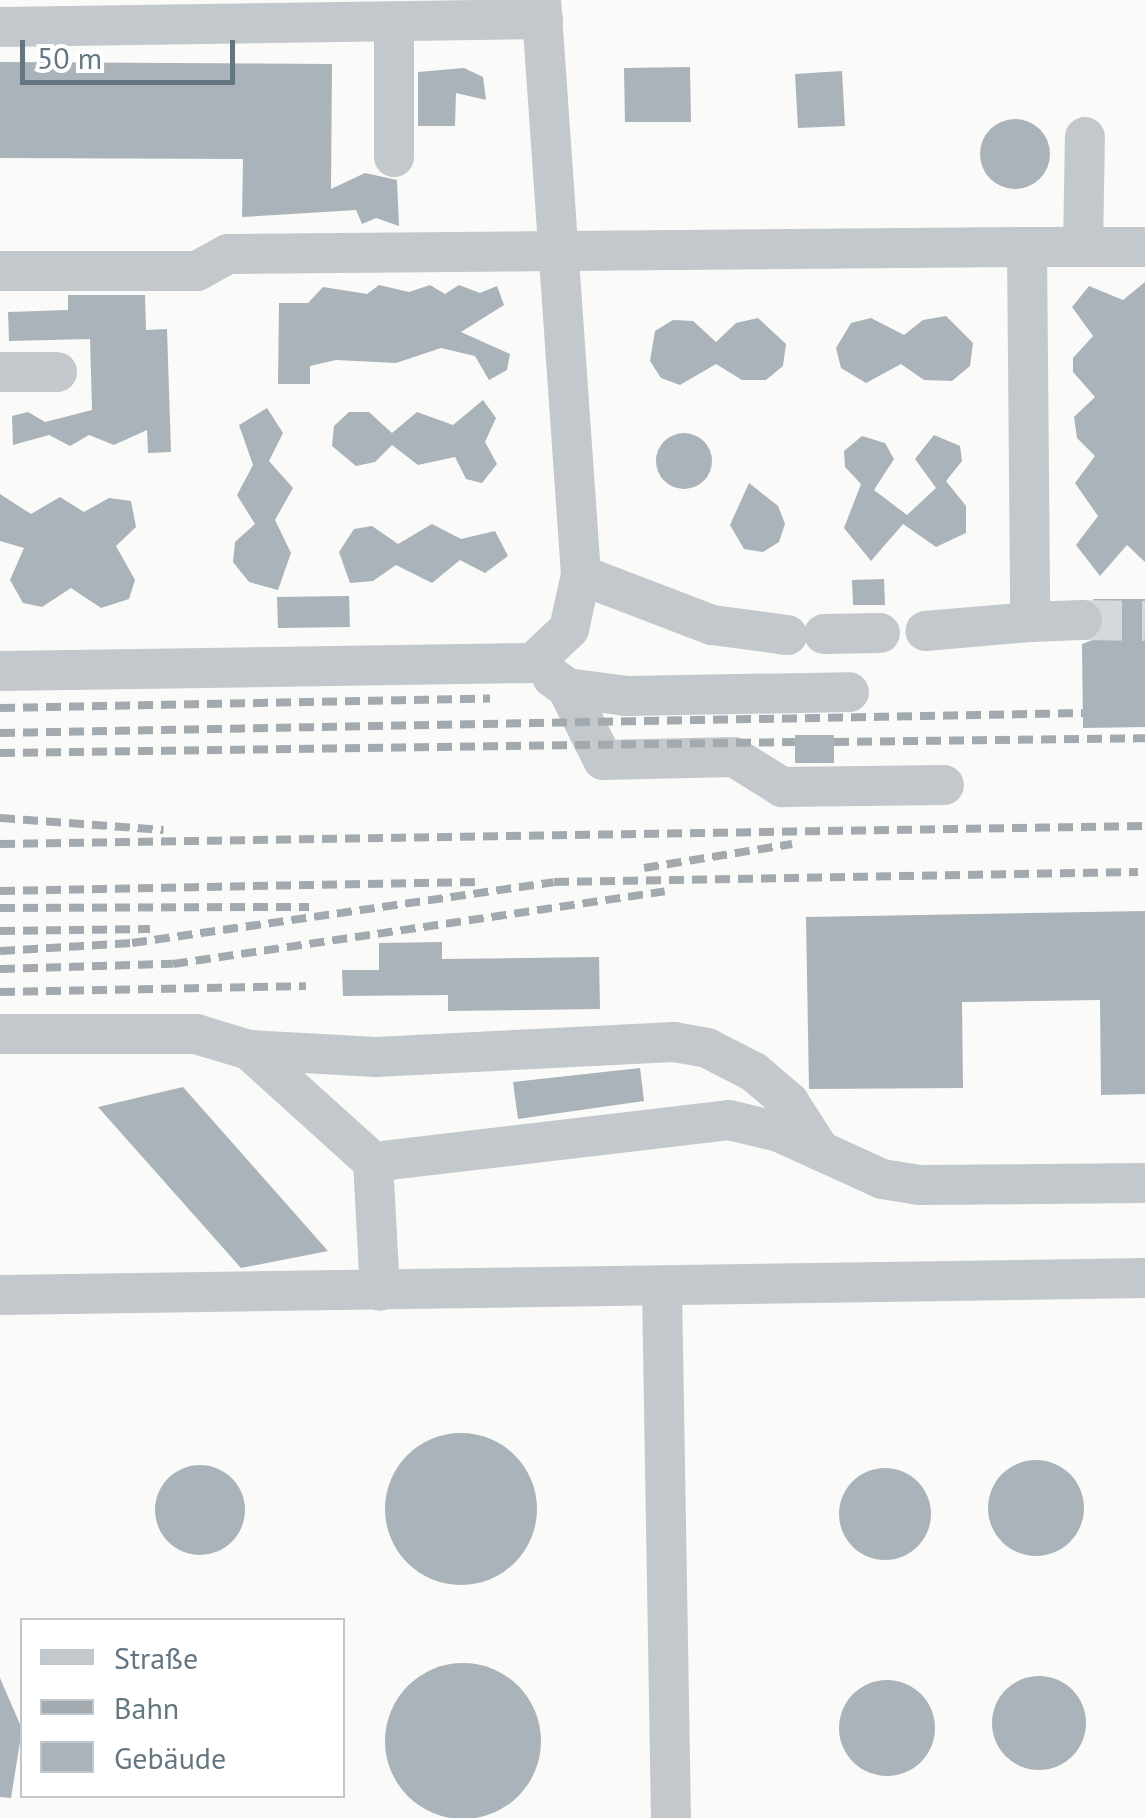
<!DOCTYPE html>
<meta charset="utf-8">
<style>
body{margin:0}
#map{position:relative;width:1145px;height:1818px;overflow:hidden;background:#fafaf8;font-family:"PT Sans",sans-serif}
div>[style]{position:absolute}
.building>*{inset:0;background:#aab3b9}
.round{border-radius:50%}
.minor-tunnel>*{height:40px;margin-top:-20px;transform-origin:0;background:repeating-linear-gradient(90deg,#d5d9db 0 40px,transparent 0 60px)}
.minor>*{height:40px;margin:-20px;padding:0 20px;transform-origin:20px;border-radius:20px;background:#c3c8cc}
.rail>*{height:8px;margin-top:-4px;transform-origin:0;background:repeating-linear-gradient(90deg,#a2aab0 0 15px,transparent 0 23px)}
span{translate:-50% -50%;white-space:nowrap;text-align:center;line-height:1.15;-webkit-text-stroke:10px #fff;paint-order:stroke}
.legend{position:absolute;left:20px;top:1618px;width:325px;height:180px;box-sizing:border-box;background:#fff;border:2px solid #c1c8cd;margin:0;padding:12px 18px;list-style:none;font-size:30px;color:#657683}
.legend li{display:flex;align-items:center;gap:20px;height:50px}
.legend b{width:50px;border:2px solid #c1c8cd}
.scale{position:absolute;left:20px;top:40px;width:215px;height:45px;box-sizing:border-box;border:5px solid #657683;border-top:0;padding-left:12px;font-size:30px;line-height:35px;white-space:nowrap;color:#657683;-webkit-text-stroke:8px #fff;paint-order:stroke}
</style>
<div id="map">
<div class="building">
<div style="clip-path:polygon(0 62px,332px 64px,331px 189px,365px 173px,397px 180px,399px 226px,376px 218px,362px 224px,356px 210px,242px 217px,243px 159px,0 158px)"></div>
<div style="clip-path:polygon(690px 67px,691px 122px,625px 122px,624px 68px)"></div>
<div style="clip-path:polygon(464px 68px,483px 77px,486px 100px,456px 93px,455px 126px,418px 126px,418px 72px)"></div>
<div style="clip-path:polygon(842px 71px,845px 126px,798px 128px,795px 74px)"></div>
<div class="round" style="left:980px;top:119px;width:70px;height:70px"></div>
<div style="clip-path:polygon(1145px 282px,1145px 562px,1127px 545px,1100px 576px,1076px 545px,1098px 516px,1075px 483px,1095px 456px,1077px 438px,1074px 417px,1095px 397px,1073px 372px,1073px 358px,1093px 336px,1072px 307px,1089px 286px,1123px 300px)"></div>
<div style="clip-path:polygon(379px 285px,409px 292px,430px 285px,445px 294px,459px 285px,480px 293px,497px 286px,504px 305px,461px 332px,510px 354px,507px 370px,489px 380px,475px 356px,441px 348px,396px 363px,336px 360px,310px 366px,310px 384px,278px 384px,279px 303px,308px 303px,323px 287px,367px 294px)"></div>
<div style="clip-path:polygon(68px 295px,145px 295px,146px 330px,167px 329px,171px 452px,148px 453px,147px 430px,114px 445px,89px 435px,70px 446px,49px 435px,13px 445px,12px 416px,28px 412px,45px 422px,92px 410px,90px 339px,9px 341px,8px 312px,68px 310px)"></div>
<div style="clip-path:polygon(946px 316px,973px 343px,970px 366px,952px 381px,924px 380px,901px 364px,866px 383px,841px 368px,836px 348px,851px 323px,871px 318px,904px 335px,923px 320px)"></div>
<div style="clip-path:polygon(758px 318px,786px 344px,783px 366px,766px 380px,742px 380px,716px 364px,680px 385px,661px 378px,650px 361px,655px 331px,673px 320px,693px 321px,716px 342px,736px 323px)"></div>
<div style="clip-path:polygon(483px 400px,496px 418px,485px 442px,497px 464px,482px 483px,466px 479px,455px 457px,418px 465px,392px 445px,375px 462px,356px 466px,332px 446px,334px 426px,349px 412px,369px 412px,392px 433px,417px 412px,453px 425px)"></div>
<div style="clip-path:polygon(267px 408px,283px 433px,269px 461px,293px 488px,275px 520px,291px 553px,278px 590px,249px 582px,233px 562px,235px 542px,255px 524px,237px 495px,253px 465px,239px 425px)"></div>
<div class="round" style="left:656px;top:433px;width:56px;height:56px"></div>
<div style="clip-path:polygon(934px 435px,960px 446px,962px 461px,946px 481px,966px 506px,966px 533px,936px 547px,903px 524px,871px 561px,844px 528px,861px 484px,845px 467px,844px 451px,862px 436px,885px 443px,894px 459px,874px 490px,907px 515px,936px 488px,915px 459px)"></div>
<div style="clip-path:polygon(749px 483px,778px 506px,785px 524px,779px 542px,763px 552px,744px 549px,730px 525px)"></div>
<div style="clip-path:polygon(0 494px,31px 514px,60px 497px,84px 512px,109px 498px,131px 501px,136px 527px,116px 546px,135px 580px,129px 599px,101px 608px,71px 588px,42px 607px,23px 603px,10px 580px,24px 548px,0 541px)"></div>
<div style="clip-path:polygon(432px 524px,461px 539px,495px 531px,508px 556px,485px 573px,460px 560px,432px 583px,396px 565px,373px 581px,350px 583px,339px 552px,354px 529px,372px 526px,398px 544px)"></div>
<div style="clip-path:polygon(884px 579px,885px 605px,853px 605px,852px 580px)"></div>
<div style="clip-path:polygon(349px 596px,350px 627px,278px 628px,277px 597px)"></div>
<div style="clip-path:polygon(1093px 599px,1145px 599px,1145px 727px,1083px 728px,1082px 644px,1095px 639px,1106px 620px)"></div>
<div style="clip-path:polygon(795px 735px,834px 735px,834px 763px,795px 763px)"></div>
<div style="clip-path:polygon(1145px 911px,1145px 1094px,1101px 1095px,1100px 1000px,962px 1002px,963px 1088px,809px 1089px,806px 917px)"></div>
<div style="clip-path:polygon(442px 942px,442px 959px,599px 957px,600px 1009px,448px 1011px,448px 995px,343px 996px,342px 970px,379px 970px,379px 943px)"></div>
<div style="clip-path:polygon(640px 1068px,644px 1101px,518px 1119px,513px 1082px)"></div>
<div style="clip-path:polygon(183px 1087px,328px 1251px,241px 1268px,98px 1107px)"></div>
<div class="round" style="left:385px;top:1433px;width:152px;height:152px"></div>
<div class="round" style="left:988px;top:1460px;width:96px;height:96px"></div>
<div class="round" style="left:155px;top:1465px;width:90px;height:90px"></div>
<div class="round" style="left:839px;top:1468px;width:92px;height:92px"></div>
<div class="round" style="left:385px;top:1663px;width:156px;height:156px"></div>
<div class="round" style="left:992px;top:1676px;width:94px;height:94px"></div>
<div style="clip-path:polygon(0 1678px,22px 1729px,11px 1798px,0 1797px)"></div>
<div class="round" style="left:839px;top:1680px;width:96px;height:96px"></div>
</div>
<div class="minor-tunnel">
<div style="left:1082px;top:620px;width:63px;rotate:0.9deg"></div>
</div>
<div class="minor">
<div style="left:394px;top:22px;width:135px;rotate:90deg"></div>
<div style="left:0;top:27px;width:543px;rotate:-0.84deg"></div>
<div style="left:1027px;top:247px;width:118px"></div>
<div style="left:1083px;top:247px;width:110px;rotate:-89deg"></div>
<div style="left:0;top:271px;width:197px"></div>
<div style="left:197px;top:271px;width:35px;rotate:-29deg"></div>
<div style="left:228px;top:254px;width:799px;rotate:-0.5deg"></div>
<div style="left:1027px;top:247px;width:375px;rotate:89.5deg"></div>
<div style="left:1030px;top:622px;width:105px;rotate:175.1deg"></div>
<div style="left:0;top:372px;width:57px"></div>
<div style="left:581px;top:575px;width:140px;rotate:20.9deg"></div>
<div style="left:712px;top:625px;width:76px;rotate:7.6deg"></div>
<div style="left:1030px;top:622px;width:52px;rotate:-2.2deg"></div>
<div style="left:824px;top:634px;width:56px;rotate:-1deg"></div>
<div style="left:0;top:671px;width:533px;rotate:-0.86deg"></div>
<div style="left:533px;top:663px;width:50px;rotate:-43.4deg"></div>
<div style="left:569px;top:629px;width:55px;rotate:-77.5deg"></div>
<div style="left:581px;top:575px;width:576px;rotate:-93.98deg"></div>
<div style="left:552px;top:677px;width:19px;rotate:36deg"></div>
<div style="left:567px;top:688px;width:61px;rotate:7.6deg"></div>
<div style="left:627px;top:696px;width:222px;rotate:-1deg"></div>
<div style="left:567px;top:688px;width:80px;rotate:63.4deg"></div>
<div style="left:603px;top:760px;width:131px;rotate:-1.3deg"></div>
<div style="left:734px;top:757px;width:57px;rotate:32deg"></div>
<div style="left:782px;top:787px;width:162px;rotate:-0.7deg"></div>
<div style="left:0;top:1034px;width:196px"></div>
<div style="left:196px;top:1034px;width:55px;rotate:16.8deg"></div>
<div style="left:249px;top:1050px;width:127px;rotate:3.2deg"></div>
<div style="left:376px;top:1057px;width:298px;rotate:-2.9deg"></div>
<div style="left:674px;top:1042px;width:34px;rotate:10deg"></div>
<div style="left:707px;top:1048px;width:53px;rotate:27.1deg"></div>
<div style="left:754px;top:1072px;width:46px;rotate:40.6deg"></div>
<div style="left:789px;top:1102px;width:56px;rotate:57.4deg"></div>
<div style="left:249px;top:1050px;width:167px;rotate:42.1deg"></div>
<div style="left:373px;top:1162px;width:129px;rotate:86.9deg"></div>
<div style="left:373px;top:1162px;width:358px;rotate:-6.7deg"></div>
<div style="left:729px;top:1120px;width:51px;rotate:13.5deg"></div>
<div style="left:779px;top:1132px;width:113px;rotate:24.5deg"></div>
<div style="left:882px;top:1179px;width:38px;rotate:9deg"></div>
<div style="left:920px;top:1185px;width:225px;rotate:-0.5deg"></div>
<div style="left:662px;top:1288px;width:530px;rotate:89.03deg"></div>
<div style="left:0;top:1295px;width:1145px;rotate:-0.85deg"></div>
</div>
<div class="rail">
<div style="left:0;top:708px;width:490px;rotate:-1.1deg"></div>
<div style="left:0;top:733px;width:1083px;rotate:-1.06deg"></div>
<div style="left:834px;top:742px;width:311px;rotate:-0.7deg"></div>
<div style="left:0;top:753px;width:795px;rotate:-0.79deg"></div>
<div style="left:0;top:818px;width:164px;rotate:4.2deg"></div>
<div style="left:0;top:844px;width:1145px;rotate:-0.9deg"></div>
<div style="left:644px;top:868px;width:150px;rotate:-9.2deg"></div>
<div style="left:0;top:891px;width:475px;rotate:-1.1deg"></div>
<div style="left:0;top:908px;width:309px;rotate:-0.2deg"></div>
<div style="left:0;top:931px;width:150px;rotate:-0.8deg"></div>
<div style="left:0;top:951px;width:132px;rotate:-3.5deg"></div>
<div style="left:132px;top:943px;width:426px;rotate:-8.2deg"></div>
<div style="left:554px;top:882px;width:584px;rotate:-0.98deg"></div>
<div style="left:0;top:969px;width:173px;rotate:-1.7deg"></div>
<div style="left:173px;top:964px;width:497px;rotate:-8.4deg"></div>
<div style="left:0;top:992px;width:306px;rotate:-1.1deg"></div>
</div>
<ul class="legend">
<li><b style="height:12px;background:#c3c8cc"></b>Straße</li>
<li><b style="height:12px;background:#a2aab0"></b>Bahn</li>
<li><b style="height:28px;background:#aab3b9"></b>Gebäude</li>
</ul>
<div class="scale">50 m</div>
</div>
